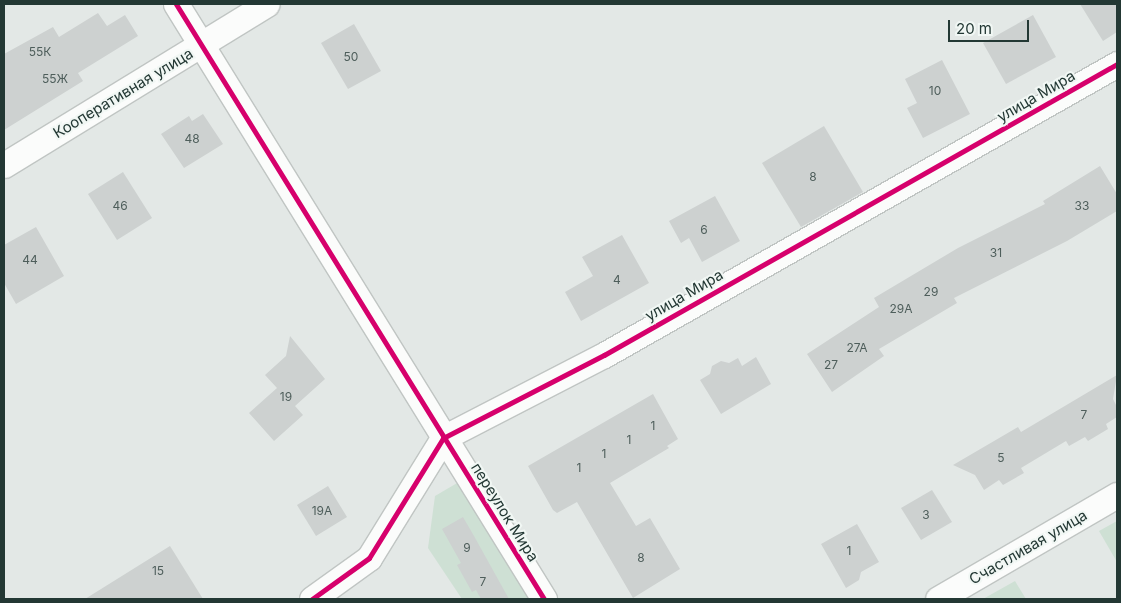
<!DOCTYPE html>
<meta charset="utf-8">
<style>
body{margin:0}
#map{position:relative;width:1121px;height:603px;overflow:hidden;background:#e3e8e6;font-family:Inter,sans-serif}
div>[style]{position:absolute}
.green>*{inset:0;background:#cee0d4}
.building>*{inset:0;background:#cdd1d0}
.roads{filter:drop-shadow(1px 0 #c0c5c3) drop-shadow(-1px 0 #c0c5c3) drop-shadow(0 1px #c0c5c3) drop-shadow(0 -1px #c0c5c3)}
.minor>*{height:25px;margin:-12.5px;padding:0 12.5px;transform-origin:12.5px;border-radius:12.5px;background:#fbfcfb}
.cycleway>*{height:5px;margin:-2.5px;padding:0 2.5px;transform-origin:2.5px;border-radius:2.5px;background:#d6006c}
span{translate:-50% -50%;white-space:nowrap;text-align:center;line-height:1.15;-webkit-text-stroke:4px #f1f7f4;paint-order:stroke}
.number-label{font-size:12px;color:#4e5e5b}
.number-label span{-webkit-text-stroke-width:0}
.street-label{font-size:15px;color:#233834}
.frame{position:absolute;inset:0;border:5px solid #233834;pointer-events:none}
.scale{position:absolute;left:948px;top:20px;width:81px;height:22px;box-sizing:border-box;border:2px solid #233834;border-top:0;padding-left:6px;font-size:15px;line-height:18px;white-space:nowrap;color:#233834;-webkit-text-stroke:4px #f1f7f4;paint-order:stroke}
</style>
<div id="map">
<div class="green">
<div style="clip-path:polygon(464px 479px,533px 599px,462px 599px,428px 548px,435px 496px)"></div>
<div style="clip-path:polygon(1117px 521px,1117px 562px,1099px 531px)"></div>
<div style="clip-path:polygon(1015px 581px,1026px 599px,983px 599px)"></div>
</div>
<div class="building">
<div style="clip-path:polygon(1080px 4px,1117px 4px,1117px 32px,1103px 41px)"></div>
<div style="clip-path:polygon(98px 13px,107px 26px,125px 15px,138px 36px,78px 73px,83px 81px,4px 130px,4px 54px,53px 27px,59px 37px)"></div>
<div style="clip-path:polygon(1033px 15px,1056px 57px,1006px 84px,983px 43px)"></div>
<div style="clip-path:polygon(354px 24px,381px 71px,348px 89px,321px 43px)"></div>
<div style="clip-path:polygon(942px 60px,970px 114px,923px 138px,907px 108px,917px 103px,905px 79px)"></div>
<div style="clip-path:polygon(203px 114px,223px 144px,184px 168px,161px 134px,189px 116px,192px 121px)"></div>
<div style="clip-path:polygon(824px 126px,863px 192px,801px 227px,762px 163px)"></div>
<div style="clip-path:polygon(1100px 166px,1117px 194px,1117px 211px,1067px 241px,954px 298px,957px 303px,879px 349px,884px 356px,832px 392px,807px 354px,879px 307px,874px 298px,958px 248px,1045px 204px,1043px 201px)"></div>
<div style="clip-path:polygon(123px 172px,152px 218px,117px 240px,88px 194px)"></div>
<div style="clip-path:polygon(715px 196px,740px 241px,702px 262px,689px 238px,681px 243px,669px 221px)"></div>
<div style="clip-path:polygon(36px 227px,64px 276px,16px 304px,4px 283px,4px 245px)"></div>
<div style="clip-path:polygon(622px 235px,649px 283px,581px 321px,565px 292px,593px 276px,582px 257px)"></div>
<div style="clip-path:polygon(290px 336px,325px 379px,295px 406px,303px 415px,274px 441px,249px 413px,277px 388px,265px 375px,286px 356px)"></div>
<div style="clip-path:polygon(756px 357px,771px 384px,721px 414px,700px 380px,710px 374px,712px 366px,721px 361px,729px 363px,738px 358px,742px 366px)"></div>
<div style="clip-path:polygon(1117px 375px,1113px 399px,1117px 407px,1117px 417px,1106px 424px,1108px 429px,1088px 441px,1085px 437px,1069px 446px,1066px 441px,1021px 468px,1024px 473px,1003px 485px,999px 480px,984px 490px,975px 475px,953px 465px,1018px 427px,1021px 432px)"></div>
<div style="clip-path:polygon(653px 394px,678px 439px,667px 446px,669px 448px,610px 483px,636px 526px,650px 518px,680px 569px,633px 598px,577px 502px,557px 513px,553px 510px,528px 466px)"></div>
<div style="clip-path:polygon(328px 486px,347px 517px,316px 536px,297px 505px)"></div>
<div style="clip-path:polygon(932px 490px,952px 522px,921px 540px,901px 508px)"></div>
<div style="clip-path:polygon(463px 517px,474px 536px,509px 599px,481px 599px,476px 590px,472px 592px,457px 565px,461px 563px,442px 529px)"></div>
<div style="clip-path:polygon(857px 524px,879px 562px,861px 572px,859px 580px,846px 588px,821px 544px)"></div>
<div style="clip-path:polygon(170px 546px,203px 599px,85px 599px)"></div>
</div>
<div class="roads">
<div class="minor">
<div style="left:176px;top:4px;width:700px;rotate:58.26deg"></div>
<div style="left:4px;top:165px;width:308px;rotate:-31.5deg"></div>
<div style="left:312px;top:599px;width:70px;rotate:-35.7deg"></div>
<div style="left:369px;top:558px;width:141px;rotate:-58.3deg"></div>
<div style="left:443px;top:438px;width:181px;rotate:-27.3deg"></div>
<div style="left:604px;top:355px;width:590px;rotate:-29.56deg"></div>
<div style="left:938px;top:599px;width:207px;rotate:-30.2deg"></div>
</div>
</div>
<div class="cycleway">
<div style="left:176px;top:4px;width:700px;rotate:58.26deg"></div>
<div style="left:312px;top:599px;width:70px;rotate:-35.7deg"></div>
<div style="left:369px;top:558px;width:141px;rotate:-58.3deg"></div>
<div style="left:443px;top:438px;width:181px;rotate:-27.3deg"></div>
<div style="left:604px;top:355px;width:590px;rotate:-29.56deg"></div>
</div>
<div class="number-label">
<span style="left:40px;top:52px">55К</span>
<span style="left:351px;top:57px">50</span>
<span style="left:55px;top:79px">55Ж</span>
<span style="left:935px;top:91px">10</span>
<span style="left:192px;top:139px">48</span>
<span style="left:813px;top:177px">8</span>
<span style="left:120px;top:206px">46</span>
<span style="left:1082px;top:206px">33</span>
<span style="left:704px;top:230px">6</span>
<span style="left:996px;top:253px">31</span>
<span style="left:30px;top:260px">44</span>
<span style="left:617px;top:280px">4</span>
<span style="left:931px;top:292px">29</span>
<span style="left:901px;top:309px">29А</span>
<span style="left:857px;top:348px">27А</span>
<span style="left:831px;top:365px">27</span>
<span style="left:286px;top:397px">19</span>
<span style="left:1084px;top:415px">7</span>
<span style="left:653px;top:426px">1</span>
<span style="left:629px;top:440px">1</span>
<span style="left:604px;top:454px">1</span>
<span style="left:1001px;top:458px">5</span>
<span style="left:579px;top:468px">1</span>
<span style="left:322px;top:511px">19А</span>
<span style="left:926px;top:515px">3</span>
<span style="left:467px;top:548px">9</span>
<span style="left:849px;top:551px">1</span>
<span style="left:641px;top:558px">8</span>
<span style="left:158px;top:571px">15</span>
<span style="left:483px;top:582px">7</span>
</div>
<div class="street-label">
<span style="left:123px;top:93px;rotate:-31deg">Кооперативная улица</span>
<span style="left:1036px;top:96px;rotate:-30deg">улица Мира</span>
<span style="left:684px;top:295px;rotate:-30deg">улица Мира</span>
<span style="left:505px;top:512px;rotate:58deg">переулок Мира</span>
<span style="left:1028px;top:547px;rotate:-30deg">Счастливая улица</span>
</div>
<div class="frame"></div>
<div class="scale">20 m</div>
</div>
